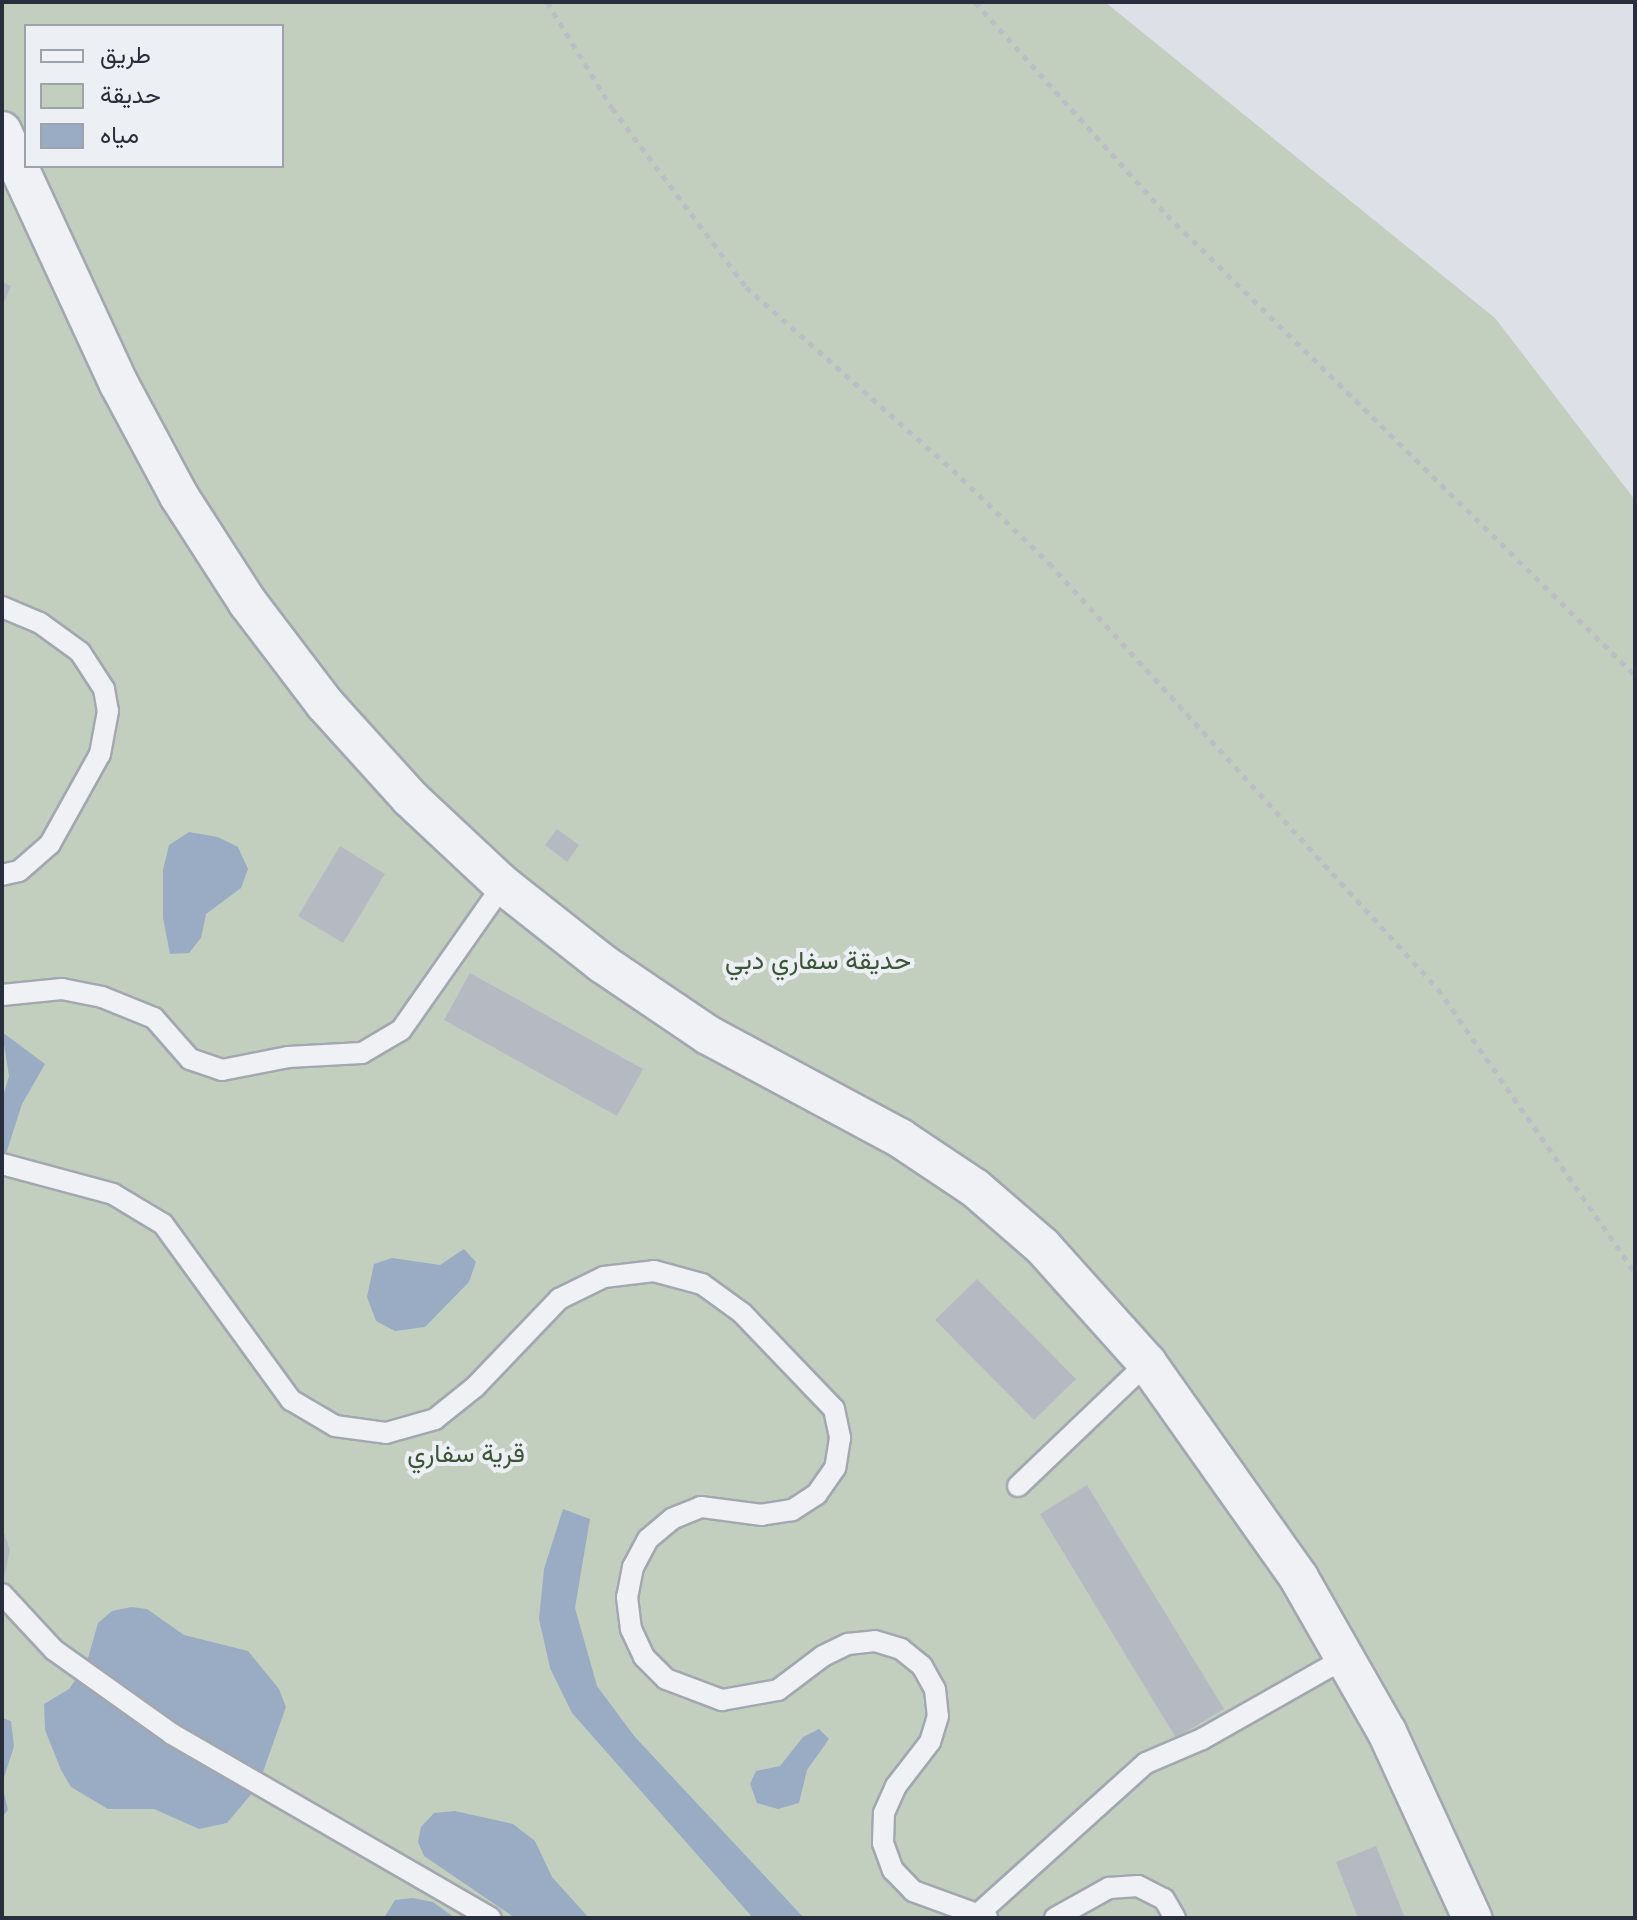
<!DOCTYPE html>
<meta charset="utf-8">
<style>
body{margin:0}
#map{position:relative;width:1637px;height:1920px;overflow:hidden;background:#dde0e6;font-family:"Open Sans",Vazirmatn,sans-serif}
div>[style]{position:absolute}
.green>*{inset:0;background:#c2cfbf}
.water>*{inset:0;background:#9aacc4}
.building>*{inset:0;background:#b5b9c2}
.path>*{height:5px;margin-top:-2.5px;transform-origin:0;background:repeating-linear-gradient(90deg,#bbbec4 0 6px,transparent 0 12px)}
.roads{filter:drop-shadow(2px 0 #a3a7af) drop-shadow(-2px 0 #a3a7af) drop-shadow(0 2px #a3a7af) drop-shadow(0 -2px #a3a7af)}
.lane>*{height:20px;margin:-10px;padding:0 10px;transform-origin:10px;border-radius:10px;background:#eff1f4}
.street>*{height:38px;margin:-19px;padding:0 19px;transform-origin:19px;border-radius:19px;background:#eff1f4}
span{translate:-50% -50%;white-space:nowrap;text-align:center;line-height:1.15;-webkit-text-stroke:8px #eceff4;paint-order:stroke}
.park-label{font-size:26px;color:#3a5636}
.frame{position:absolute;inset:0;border:4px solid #282e3b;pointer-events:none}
.legend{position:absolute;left:24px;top:24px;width:260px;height:144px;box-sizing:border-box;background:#eceff4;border:2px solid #9ea2aa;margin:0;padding:10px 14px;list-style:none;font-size:24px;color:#282e3b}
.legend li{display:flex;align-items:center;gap:16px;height:40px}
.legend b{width:40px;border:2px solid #9ea2aa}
</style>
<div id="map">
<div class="green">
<div style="clip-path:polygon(evenodd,2px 2px,1105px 2px,1495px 318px,1635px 500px,1635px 1918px,2px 1918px,2px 2px,26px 26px,282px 26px,282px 166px,26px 166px,26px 26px)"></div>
</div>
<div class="water">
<div style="clip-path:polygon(189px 832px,218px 837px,238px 847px,248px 869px,241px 888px,206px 914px,201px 938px,189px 953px,170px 954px,163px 918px,163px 870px,169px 845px)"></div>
<div style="clip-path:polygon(2px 1032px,45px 1064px,22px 1104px,2px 1166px,2px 1100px,9px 1076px)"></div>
<div style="clip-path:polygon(464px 1249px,476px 1262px,469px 1282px,425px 1327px,395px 1331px,376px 1321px,367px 1297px,374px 1264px,392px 1258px,440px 1265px)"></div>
<div style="clip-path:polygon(563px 1509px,590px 1519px,575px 1608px,597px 1686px,635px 1737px,804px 1918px,753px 1918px,572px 1713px,550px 1668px,539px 1619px,544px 1569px)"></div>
<div style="clip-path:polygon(131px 1607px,147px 1609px,184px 1635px,248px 1651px,279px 1689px,286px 1707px,258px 1786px,227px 1823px,199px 1829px,154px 1809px,108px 1809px,71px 1787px,61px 1770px,45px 1730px,44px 1704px,69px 1689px,86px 1665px,98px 1623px,112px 1611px)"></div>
<div style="clip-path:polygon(2px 1718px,11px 1721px,14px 1746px,2px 1784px,8px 1810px,2px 1817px)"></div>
<div style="clip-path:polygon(819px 1729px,829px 1739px,807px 1770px,799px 1803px,778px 1809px,757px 1803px,750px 1784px,756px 1771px,780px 1766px,803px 1737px)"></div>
<div style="clip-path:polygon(455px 1811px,513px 1824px,535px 1841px,552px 1877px,589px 1918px,515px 1918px,424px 1856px,418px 1842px,421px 1827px,434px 1813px)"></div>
<div style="clip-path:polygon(413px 1898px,433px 1902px,455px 1918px,384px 1918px,395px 1900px)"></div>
</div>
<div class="building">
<div style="clip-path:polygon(2px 282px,11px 286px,2px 307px)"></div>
<div style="clip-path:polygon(557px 829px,579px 845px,567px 862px,545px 845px)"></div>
<div style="clip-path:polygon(340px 846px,385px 874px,343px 943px,298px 916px)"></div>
<div style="clip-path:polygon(470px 973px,643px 1069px,617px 1116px,444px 1020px)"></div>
<div style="clip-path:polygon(977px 1279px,1076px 1379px,1034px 1420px,935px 1320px)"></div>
<div style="clip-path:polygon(1087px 1485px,1224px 1709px,1176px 1738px,1040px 1514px)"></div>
<div style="clip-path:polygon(2px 1527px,10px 1550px,2px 1587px)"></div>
<div style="clip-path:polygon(1376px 1846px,1405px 1918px,1358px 1918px,1336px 1862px)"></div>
</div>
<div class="path">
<div style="left:547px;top:2px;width:124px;rotate:58.5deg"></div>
<div style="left:612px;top:108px;width:224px;rotate:53.2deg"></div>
<div style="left:746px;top:287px;width:276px;rotate:41.5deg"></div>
<div style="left:953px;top:470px;width:134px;rotate:44.1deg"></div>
<div style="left:1049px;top:563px;width:577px;rotate:47.6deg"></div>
<div style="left:1438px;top:989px;width:345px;rotate:55.2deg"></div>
<div style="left:975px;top:2px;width:287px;rotate:48deg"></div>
<div style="left:1167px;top:215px;width:656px;rotate:44.51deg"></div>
</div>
<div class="roads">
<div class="lane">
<div style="left:2px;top:607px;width:41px;rotate:22.8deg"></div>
<div style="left:40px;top:623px;width:49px;rotate:35.9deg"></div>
<div style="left:80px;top:652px;width:44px;rotate:57deg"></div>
<div style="left:104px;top:689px;width:22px;rotate:80deg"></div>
<div style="left:108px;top:711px;width:44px;rotate:100.5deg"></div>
<div style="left:100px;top:754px;width:103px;rotate:119.1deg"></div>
<div style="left:50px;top:844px;width:41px;rotate:138.9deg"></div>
<div style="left:19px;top:871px;width:17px;rotate:167deg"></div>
<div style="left:2px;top:995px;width:60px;rotate:-5.7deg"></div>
<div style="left:62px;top:989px;width:41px;rotate:11.3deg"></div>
<div style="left:102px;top:997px;width:56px;rotate:22deg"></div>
<div style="left:154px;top:1018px;width:55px;rotate:48.7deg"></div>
<div style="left:190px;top:1059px;width:34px;rotate:19deg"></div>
<div style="left:222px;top:1070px;width:67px;rotate:-11.1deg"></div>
<div style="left:288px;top:1057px;width:74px;rotate:-3.1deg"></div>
<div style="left:362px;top:1053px;width:45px;rotate:-30.5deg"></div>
<div style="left:401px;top:1030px;width:177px;rotate:-54.9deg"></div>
<div style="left:2px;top:1164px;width:115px;rotate:15.1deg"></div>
<div style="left:113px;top:1194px;width:58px;rotate:31deg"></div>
<div style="left:163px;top:1224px;width:218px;rotate:54deg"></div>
<div style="left:291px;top:1400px;width:51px;rotate:30.6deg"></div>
<div style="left:335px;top:1426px;width:51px;rotate:7.8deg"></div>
<div style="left:386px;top:1433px;width:51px;rotate:-15.9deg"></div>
<div style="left:435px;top:1419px;width:51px;rotate:-38.7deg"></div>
<div style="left:475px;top:1387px;width:122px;rotate:-46.3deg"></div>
<div style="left:559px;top:1299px;width:50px;rotate:-26.1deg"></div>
<div style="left:604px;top:1277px;width:50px;rotate:-6.8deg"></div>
<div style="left:654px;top:1271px;width:50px;rotate:15.2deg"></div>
<div style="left:702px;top:1284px;width:49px;rotate:35.9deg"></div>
<div style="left:742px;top:1313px;width:133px;rotate:46.2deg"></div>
<div style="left:834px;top:1409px;width:30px;rotate:78deg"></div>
<div style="left:840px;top:1438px;width:30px;rotate:99deg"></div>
<div style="left:835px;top:1468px;width:32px;rotate:125deg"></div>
<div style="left:817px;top:1494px;width:30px;rotate:147deg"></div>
<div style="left:792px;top:1510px;width:30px;rotate:171deg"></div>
<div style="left:762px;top:1515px;width:62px;rotate:-172.5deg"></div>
<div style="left:701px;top:1507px;width:31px;rotate:158deg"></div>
<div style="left:672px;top:1519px;width:31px;rotate:140deg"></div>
<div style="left:648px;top:1539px;width:32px;rotate:118deg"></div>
<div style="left:633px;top:1567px;width:31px;rotate:101deg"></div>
<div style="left:627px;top:1597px;width:32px;rotate:83deg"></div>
<div style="left:631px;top:1629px;width:31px;rotate:65deg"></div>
<div style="left:644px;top:1657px;width:31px;rotate:45deg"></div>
<div style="left:666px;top:1679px;width:60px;rotate:20.6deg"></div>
<div style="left:722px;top:1700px;width:57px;rotate:-10.1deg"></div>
<div style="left:778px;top:1690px;width:56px;rotate:-37.1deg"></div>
<div style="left:823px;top:1656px;width:28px;rotate:-26deg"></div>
<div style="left:848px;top:1644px;width:27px;rotate:-6deg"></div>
<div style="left:875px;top:1641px;width:27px;rotate:17deg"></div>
<div style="left:901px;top:1649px;width:27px;rotate:39deg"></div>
<div style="left:922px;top:1666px;width:26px;rotate:61deg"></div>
<div style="left:935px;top:1689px;width:27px;rotate:84deg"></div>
<div style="left:938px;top:1716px;width:27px;rotate:107deg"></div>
<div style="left:930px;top:1742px;width:56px;rotate:127.7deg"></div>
<div style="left:896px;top:1786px;width:30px;rotate:114deg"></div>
<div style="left:884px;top:1813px;width:30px;rotate:92deg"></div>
<div style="left:883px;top:1843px;width:29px;rotate:70deg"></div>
<div style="left:893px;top:1870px;width:29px;rotate:46deg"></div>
<div style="left:913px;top:1891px;width:79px;rotate:20deg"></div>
<div style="left:1018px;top:1486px;width:178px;rotate:-43.6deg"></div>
<div style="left:2px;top:1594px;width:76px;rotate:47.1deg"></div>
<div style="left:54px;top:1650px;width:145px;rotate:35.4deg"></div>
<div style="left:172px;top:1734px;width:368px;rotate:30deg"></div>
<div style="left:977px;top:1915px;width:227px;rotate:-42deg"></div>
<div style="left:1146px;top:1763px;width:61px;rotate:-23.2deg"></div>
<div style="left:1202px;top:1739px;width:164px;rotate:-29.5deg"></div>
<div style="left:1055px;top:1918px;width:62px;rotate:-29.1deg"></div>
<div style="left:1109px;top:1888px;width:29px;rotate:-4deg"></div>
<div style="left:1138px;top:1886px;width:29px;rotate:27deg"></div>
<div style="left:1164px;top:1899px;width:22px;rotate:60deg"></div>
</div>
<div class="street">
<div style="left:2px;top:131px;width:279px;rotate:65.2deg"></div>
<div style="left:119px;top:384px;width:127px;rotate:61.8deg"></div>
<div style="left:179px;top:496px;width:127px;rotate:57.2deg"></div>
<div style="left:248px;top:603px;width:127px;rotate:52.7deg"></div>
<div style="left:325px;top:704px;width:127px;rotate:47.9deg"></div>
<div style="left:410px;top:798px;width:127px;rotate:43.1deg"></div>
<div style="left:503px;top:885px;width:127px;rotate:38.3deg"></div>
<div style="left:603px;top:964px;width:127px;rotate:34.1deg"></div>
<div style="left:708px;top:1035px;width:218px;rotate:28.2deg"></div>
<div style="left:900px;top:1138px;width:90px;rotate:33.7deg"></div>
<div style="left:975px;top:1188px;width:90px;rotate:40.9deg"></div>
<div style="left:1043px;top:1247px;width:156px;rotate:48.1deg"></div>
<div style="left:1147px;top:1363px;width:263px;rotate:54.7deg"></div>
<div style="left:1299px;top:1578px;width:177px;rotate:60.3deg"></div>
<div style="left:1387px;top:1732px;width:205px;rotate:65.4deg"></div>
</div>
</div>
<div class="park-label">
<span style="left:818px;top:960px">حديقة سفاري دبي</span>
<span style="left:466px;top:1453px">قرية سفاري</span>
</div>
<div class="frame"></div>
<ul class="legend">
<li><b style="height:10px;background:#eff1f4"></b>طريق</li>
<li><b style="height:22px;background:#c2cfbf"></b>حديقة</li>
<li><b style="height:22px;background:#9aacc4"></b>مياه</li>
</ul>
</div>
